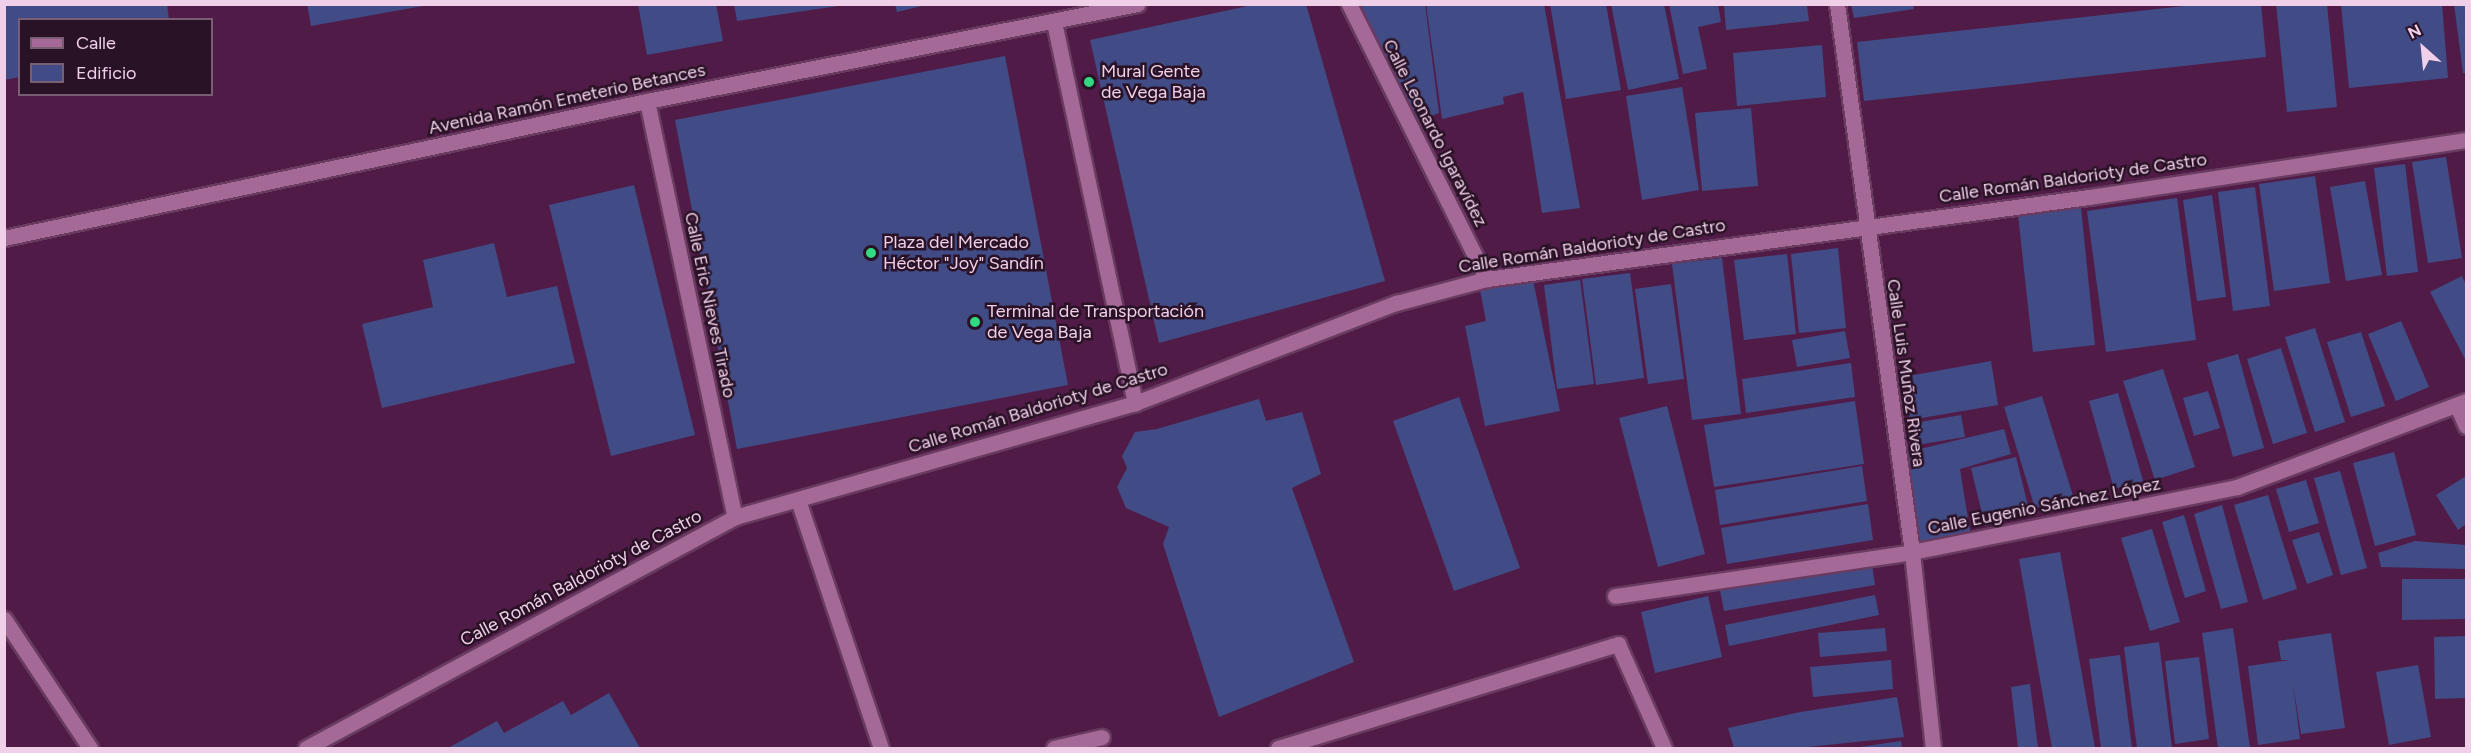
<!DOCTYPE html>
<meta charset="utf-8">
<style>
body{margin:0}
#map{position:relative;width:2471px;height:753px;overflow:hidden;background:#501c47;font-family:Figtree,sans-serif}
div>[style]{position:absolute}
.building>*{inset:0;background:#414b86}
.roads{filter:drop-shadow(2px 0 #693b61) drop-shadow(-2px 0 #693b61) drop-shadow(0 2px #693b61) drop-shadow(0 -2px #693b61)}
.minor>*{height:15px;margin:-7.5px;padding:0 7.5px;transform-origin:7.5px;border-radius:7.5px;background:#a46997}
.dots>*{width:16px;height:16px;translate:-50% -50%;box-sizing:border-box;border:3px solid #291225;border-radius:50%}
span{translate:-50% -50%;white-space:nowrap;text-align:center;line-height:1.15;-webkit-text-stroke:5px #291225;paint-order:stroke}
.poi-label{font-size:18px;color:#f0cfe8}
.left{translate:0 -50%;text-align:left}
.street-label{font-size:18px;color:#f0cfe8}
.frame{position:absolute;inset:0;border:6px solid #f0cfe8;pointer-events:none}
.legend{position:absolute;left:18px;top:18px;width:195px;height:78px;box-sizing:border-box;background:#291225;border:2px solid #795e73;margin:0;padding:8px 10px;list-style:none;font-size:18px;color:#f0cfe8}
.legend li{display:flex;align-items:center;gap:12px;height:30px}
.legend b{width:30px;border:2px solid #795e73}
.north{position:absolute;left:2393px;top:18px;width:60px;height:60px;-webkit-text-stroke:4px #291225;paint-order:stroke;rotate:333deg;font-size:16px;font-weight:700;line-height:24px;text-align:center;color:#f0cfe8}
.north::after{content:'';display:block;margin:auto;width:21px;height:27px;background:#f0cfe8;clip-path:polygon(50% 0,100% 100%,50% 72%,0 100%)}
</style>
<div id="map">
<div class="building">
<div style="clip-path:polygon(4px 4px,167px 4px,169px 20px,20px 20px,20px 77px,4px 80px)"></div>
<div style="clip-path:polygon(307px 4px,423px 4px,423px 6px,311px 26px)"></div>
<div style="clip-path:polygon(638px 4px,716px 4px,723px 41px,647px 55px)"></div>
<div style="clip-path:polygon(734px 4px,838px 4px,838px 6px,737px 21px)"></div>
<div style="clip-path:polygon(895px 4px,926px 4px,926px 5px,897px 12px)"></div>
<div style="clip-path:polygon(1257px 4px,1306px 4px,1385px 281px,1159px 343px,1090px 40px)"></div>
<div style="clip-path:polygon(1362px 4px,1425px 4px,1439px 113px,1409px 124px,1364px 29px)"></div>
<div style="clip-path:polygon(1426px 4px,1544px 4px,1580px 208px,1542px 213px,1523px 92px,1503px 97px,1504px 104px,1442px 119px)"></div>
<div style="clip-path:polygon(1550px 4px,1606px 4px,1621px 90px,1566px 99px)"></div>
<div style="clip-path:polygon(1611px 4px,1664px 4px,1679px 79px,1628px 90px)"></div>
<div style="clip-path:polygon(1669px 4px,1718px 4px,1721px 22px,1698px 27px,1707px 69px,1683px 74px)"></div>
<div style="clip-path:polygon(1851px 4px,1913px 4px,1914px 9px,1854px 18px)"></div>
<div style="clip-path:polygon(2202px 4px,2261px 4px,2266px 57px,1864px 101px,1857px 42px)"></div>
<div style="clip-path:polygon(2276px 4px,2327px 4px,2337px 107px,2287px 112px)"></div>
<div style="clip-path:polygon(2341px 4px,2442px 4px,2448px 78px,2349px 88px)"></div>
<div style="clip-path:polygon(2454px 4px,2466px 4px,2466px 73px,2463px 73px)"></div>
<div style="clip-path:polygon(1724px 5px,1807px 5px,1809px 21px,1726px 30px)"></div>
<div style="clip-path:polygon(1822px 45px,1826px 97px,1737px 106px,1733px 53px)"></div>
<div style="clip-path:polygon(1005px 56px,1068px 385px,737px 449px,675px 120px)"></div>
<div style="clip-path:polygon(1682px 87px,1699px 190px,1642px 200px,1626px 96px)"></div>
<div style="clip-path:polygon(1751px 108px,1758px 186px,1702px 191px,1695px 113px)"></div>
<div style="clip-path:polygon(2446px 157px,2462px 258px,2428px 263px,2412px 162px)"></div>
<div style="clip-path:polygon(2405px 164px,2418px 272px,2387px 276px,2374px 168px)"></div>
<div style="clip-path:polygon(2315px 176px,2330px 283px,2274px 291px,2259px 184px)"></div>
<div style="clip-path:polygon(2365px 181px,2382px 275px,2346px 281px,2330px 187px)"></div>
<div style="clip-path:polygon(634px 185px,695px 435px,611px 456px,549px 205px)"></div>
<div style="clip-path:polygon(2255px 187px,2270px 306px,2233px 311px,2218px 192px)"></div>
<div style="clip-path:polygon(2212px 195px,2226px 297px,2197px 301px,2183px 200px)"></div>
<div style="clip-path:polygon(2177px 198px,2196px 340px,2106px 352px,2087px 211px)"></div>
<div style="clip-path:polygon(2081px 208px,2095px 345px,2033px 352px,2018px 215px)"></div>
<div style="clip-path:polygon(494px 243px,507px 297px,557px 286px,575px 363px,382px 408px,362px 324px,433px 307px,423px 260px)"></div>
<div style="clip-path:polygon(1838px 248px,1846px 328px,1799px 333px,1791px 254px)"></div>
<div style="clip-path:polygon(1787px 254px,1796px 334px,1744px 340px,1734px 260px)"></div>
<div style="clip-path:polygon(1722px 258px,1741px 414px,1692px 420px,1672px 264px)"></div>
<div style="clip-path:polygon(1630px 273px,1644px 378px,1596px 385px,1582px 279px)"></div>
<div style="clip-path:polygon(2462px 276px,2466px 285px,2466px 361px,2430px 292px)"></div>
<div style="clip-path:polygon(1533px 280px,1560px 411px,1485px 426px,1465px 326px,1486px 321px,1480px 290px)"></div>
<div style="clip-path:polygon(1580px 280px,1594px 384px,1557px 389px,1544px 285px)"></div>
<div style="clip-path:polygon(1671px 284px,1684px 379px,1648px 384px,1635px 289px)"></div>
<div style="clip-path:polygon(2401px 321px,2429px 387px,2396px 401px,2368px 334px)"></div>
<div style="clip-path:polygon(2315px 328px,2345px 422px,2315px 432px,2285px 337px)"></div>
<div style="clip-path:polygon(1845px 331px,1850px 358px,1797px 367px,1792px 340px)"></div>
<div style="clip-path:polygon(2361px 332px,2385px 406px,2351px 417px,2327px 342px)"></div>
<div style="clip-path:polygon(2281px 348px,2307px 433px,2273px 444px,2247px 359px)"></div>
<div style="clip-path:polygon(2238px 354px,2264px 448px,2233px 457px,2207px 363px)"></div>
<div style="clip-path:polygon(1991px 361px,1998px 405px,1910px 420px,1903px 377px)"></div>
<div style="clip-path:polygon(1851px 363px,1855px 397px,1746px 413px,1742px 379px)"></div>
<div style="clip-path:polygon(2163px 369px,2195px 467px,2155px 480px,2123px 381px)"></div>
<div style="clip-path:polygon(2208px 391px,2220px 428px,2194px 436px,2183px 398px)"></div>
<div style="clip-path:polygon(2118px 393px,2143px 481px,2114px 489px,2089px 401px)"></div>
<div style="clip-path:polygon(2042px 396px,2073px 496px,2035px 508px,2004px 407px)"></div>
<div style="clip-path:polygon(1459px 397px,1520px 568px,1454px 591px,1393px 421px)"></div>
<div style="clip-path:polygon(1259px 399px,1266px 421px,1302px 412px,1321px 474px,1292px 488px,1354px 662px,1219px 717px,1163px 544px,1169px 527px,1126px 508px,1117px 487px,1127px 468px,1122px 456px,1135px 432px,1157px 429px)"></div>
<div style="clip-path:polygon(1855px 401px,1864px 464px,1714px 487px,1704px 425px)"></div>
<div style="clip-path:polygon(1667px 406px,1705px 554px,1658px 567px,1619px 418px)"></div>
<div style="clip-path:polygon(1961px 415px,1965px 437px,1911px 446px,1908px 424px)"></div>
<div style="clip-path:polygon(2004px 429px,2011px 454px,1960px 469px,1970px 531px,1920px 543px,1907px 452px)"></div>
<div style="clip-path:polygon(2394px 452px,2416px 535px,2375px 546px,2353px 463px)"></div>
<div style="clip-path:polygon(2016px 457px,2030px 514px,1985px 526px,1971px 468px)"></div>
<div style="clip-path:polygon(1862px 466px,1867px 501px,1720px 525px,1715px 490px)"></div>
<div style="clip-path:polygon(2340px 471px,2367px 568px,2341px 575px,2314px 478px)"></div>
<div style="clip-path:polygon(2466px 476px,2466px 524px,2458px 530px,2436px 495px)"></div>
<div style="clip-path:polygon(2306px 480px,2319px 523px,2289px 532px,2276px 489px)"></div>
<div style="clip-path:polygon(2268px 495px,2297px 589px,2263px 600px,2234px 505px)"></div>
<div style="clip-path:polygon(1868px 504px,1873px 540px,1727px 564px,1721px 528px)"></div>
<div style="clip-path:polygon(2222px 505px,2248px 602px,2221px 609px,2194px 514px)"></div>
<div style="clip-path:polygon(2184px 515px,2206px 591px,2185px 598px,2162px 522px)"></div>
<div style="clip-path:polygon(2152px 529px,2180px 622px,2150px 631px,2121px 538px)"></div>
<div style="clip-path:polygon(2319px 532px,2333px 575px,2307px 584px,2292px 540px)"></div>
<div style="clip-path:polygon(2415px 541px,2466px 545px,2466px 569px,2381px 567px,2378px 553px)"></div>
<div style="clip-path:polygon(2060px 552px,2081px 669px,2095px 748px,2052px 748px,2019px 559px)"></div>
<div style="clip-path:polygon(1872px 565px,1875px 585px,1724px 611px,1720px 590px)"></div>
<div style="clip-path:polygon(2402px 579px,2466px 579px,2466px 619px,2402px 620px)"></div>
<div style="clip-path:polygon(1875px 595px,1879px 615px,1729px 646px,1725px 625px)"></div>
<div style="clip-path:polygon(1708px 596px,1722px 657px,1655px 673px,1641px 612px)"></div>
<div style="clip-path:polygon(1885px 628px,1887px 651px,1820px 657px,1818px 633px)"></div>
<div style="clip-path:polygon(2233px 628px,2250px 748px,2218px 748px,2202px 633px)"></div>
<div style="clip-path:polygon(2331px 633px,2345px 728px,2301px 734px,2293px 684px,2300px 739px,2258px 745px,2248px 666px,2290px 660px,2281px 660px,2278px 641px)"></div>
<div style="clip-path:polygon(2466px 636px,2466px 698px,2435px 699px,2434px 637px)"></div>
<div style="clip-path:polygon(2159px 642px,2172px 748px,2137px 748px,2124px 647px)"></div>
<div style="clip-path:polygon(2120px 655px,2132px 748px,2101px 748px,2089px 659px)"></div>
<div style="clip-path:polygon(2199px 657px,2209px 739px,2175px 744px,2165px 661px)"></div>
<div style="clip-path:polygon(1891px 660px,1893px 689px,1813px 697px,1810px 667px)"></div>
<div style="clip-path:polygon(2418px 665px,2431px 737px,2389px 745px,2376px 672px)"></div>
<div style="clip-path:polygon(2030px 684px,2038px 748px,2018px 748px,2011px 687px)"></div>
<div style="clip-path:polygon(609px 693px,640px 748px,448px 748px,497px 721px,504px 733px,563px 701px,571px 715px)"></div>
<div style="clip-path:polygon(1897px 697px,1904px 737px,1798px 748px,1734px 748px,1728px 728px,1800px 712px)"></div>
<div style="clip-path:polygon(1901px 741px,1902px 748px,1860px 748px,1860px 747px)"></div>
</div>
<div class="roads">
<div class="minor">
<div style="left:1349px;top:4px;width:308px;rotate:63.4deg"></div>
<div style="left:1837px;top:4px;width:553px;rotate:82.21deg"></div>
<div style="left:1912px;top:552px;width:197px;rotate:83.9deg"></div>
<div style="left:1054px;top:22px;width:390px;rotate:78deg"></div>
<div style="left:647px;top:101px;width:425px;rotate:78.1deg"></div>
<div style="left:4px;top:238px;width:657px;rotate:-12.03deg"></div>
<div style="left:647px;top:101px;width:500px;rotate:-11.18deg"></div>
<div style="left:2457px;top:406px;width:22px;rotate:66deg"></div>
<div style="left:798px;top:500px;width:262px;rotate:71.5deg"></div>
<div style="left:1615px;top:596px;width:300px;rotate:-8.4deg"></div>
<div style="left:1912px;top:552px;width:331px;rotate:-11.3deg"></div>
<div style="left:2237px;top:487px;width:245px;rotate:-20.6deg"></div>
<div style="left:4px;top:619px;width:155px;rotate:56.3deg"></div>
<div style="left:306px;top:748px;width:487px;rotate:-28.3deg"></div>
<div style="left:735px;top:517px;width:416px;rotate:-15.9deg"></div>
<div style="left:1135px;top:403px;width:280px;rotate:-21deg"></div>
<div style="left:1396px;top:303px;width:94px;rotate:-14.8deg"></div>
<div style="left:1487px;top:279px;width:608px;rotate:-7.76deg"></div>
<div style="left:2089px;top:197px;width:381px;rotate:-8.6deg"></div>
<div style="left:1054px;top:748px;width:49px;rotate:-12.9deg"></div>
<div style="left:1278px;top:748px;width:356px;rotate:-17deg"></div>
<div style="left:1618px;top:644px;width:114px;rotate:66.1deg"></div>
</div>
</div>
<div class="dots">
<div style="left:1089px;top:82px;background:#33d882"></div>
<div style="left:871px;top:253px;background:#33d882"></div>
<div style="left:975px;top:322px;background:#33d882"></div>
</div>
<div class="poi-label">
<span class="left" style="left:1101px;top:82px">Mural Gente<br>de Vega Baja</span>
<span class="left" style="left:883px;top:253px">Plaza del Mercado<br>Héctor "Joy" Sandín</span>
<span class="left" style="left:987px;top:322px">Terminal de Transportación<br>de Vega Baja</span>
</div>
<div class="street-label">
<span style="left:567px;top:99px;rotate:-12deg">Avenida Ramón Emeterio Betances</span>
<span style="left:1435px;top:133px;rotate:63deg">Calle Leonardo Igaravídez</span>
<span style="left:2073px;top:178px;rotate:-8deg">Calle Román Baldorioty de Castro</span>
<span style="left:1592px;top:246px;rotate:-9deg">Calle Román Baldorioty de Castro</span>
<span style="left:710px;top:305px;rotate:78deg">Calle Eric Nieves Tirado</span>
<span style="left:1906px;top:373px;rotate:82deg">Calle Luis Muñoz Rivera</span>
<span style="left:1038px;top:408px;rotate:-17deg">Calle Román Baldorioty de Castro</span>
<span style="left:2044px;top:506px;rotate:-11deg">Calle Eugenio Sánchez López</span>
<span style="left:581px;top:578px;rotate:-28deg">Calle Román Baldorioty de Castro</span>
</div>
<div class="frame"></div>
<ul class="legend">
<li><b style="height:8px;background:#a46997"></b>Calle</li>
<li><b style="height:16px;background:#414b86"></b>Edificio</li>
</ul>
<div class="north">N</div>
</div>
